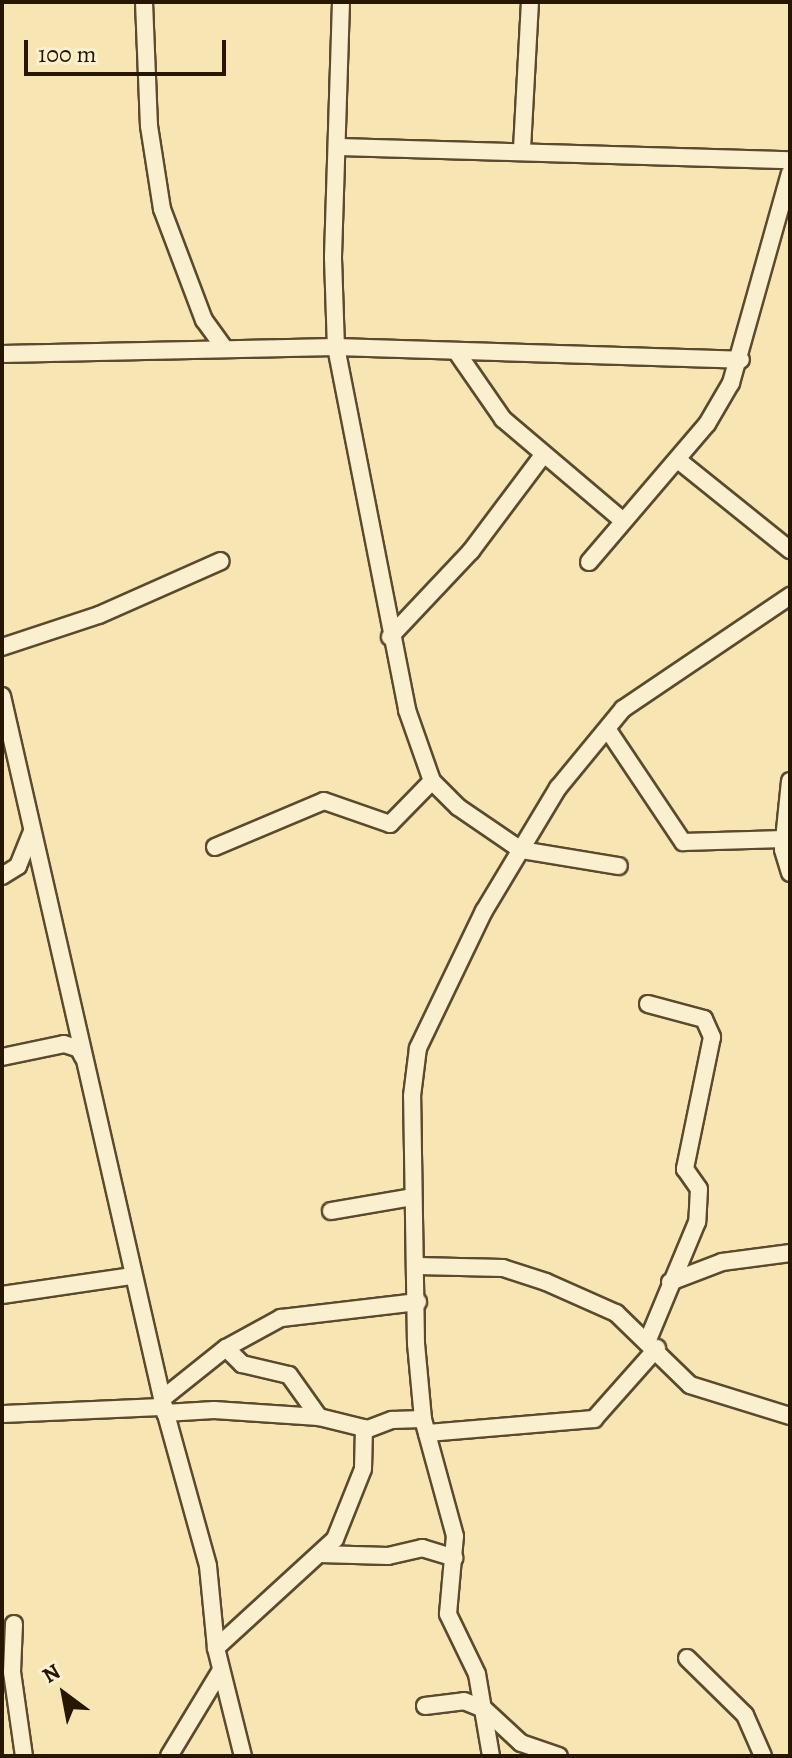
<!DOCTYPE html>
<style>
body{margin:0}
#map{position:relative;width:792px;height:1758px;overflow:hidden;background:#f7e6b3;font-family:Alegreya,serif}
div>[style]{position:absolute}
.roads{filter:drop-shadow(2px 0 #5b4a2d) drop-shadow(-2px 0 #5b4a2d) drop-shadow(0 2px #5b4a2d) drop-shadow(0 -2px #5b4a2d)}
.minor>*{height:16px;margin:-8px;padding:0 8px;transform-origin:8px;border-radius:8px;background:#faefce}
span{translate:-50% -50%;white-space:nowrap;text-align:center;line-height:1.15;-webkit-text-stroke:6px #faefce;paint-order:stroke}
.frame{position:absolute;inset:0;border:4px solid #271600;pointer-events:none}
.north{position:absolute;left:24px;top:1654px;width:80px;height:80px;-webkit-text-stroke:6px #faefce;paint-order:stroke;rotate:328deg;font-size:22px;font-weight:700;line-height:32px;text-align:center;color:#271600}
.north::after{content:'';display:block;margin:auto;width:28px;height:36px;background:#271600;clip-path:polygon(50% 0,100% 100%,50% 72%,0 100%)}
.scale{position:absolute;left:24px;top:40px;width:202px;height:36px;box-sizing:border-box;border:4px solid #271600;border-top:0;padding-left:10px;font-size:24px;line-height:28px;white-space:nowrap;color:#271600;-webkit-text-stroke:6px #faefce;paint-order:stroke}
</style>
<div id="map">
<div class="roads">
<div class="minor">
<div style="left:144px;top:2px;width:124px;rotate:87.7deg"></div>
<div style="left:149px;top:126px;width:84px;rotate:81.1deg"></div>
<div style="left:162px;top:209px;width:119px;rotate:69.3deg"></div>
<div style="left:204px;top:320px;width:32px;rotate:54deg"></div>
<div style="left:341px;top:2px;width:256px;rotate:91.8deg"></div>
<div style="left:333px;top:258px;width:89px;rotate:88.1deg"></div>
<div style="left:336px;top:347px;width:370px;rotate:78.9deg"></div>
<div style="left:407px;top:710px;width:75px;rotate:70.6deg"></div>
<div style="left:432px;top:781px;width:37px;rotate:45deg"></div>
<div style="left:458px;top:807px;width:76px;rotate:34.3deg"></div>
<div style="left:521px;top:850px;width:99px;rotate:9.3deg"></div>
<div style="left:339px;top:147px;width:451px;rotate:1.7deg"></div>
<div style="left:522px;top:149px;width:147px;rotate:-86.9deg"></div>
<div style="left:2px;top:354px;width:334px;rotate:-1.2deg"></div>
<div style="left:336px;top:347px;width:405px;rotate:1.8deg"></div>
<div style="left:458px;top:354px;width:79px;rotate:55.3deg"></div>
<div style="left:503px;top:419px;width:156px;rotate:40.3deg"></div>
<div style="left:678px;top:460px;width:144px;rotate:38.8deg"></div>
<div style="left:589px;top:562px;width:182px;rotate:-49.5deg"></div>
<div style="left:707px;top:424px;width:48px;rotate:-59.7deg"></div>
<div style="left:731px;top:383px;width:218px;rotate:-74.3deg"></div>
<div style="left:390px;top:637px;width:118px;rotate:-46.7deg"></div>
<div style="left:471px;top:551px;width:120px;rotate:-53.1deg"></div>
<div style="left:2px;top:647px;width:102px;rotate:-18.3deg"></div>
<div style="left:99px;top:615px;width:133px;rotate:-23.9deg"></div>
<div style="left:2px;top:696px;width:729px;rotate:77.16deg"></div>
<div style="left:164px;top:1407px;width:165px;rotate:74.5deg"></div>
<div style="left:208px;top:1566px;width:82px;rotate:84.4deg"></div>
<div style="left:216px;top:1648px;width:111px;rotate:76deg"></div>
<div style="left:608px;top:730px;width:135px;rotate:56.2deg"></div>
<div style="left:683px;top:842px;width:101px;rotate:-1.7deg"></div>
<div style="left:790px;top:781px;width:69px;rotate:95.8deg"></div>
<div style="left:783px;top:850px;width:24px;rotate:73deg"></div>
<div style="left:215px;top:847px;width:118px;rotate:-22.9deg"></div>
<div style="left:324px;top:801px;width:70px;rotate:19.2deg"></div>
<div style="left:390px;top:824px;width:60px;rotate:-45.7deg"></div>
<div style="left:2px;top:876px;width:19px;rotate:-32deg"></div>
<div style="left:18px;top:866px;width:35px;rotate:-68deg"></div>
<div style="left:648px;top:1004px;width:58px;rotate:15deg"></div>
<div style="left:704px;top:1019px;width:20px;rotate:66deg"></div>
<div style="left:712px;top:1037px;width:135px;rotate:101.6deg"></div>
<div style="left:685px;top:1169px;width:24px;rotate:55deg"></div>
<div style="left:699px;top:1189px;width:33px;rotate:93deg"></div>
<div style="left:697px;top:1222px;width:128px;rotate:112.6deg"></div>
<div style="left:2px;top:1057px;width:63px;rotate:-11.8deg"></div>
<div style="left:64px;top:1044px;width:16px;rotate:18deg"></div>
<div style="left:79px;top:1049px;width:9px;rotate:63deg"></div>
<div style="left:331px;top:1211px;width:83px;rotate:-9.7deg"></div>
<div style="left:417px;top:1266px;width:86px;rotate:1.3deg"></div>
<div style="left:503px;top:1268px;width:45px;rotate:18deg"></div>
<div style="left:546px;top:1282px;width:77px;rotate:23.9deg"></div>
<div style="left:616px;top:1313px;width:103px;rotate:44.2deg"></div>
<div style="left:690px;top:1385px;width:105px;rotate:17.2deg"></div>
<div style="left:670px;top:1282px;width:56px;rotate:-21deg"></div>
<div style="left:722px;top:1262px;width:69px;rotate:-7.5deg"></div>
<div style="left:2px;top:1295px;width:132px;rotate:-8.3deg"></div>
<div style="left:226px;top:1348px;width:23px;rotate:45deg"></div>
<div style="left:242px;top:1364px;width:48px;rotate:13.2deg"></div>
<div style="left:289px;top:1375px;width:52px;rotate:54.5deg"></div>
<div style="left:162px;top:1399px;width:82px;rotate:-38.6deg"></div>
<div style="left:226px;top:1348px;width:63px;rotate:-28.6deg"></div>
<div style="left:281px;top:1318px;width:138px;rotate:-6.7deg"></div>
<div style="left:165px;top:1413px;width:49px;rotate:-3.5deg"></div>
<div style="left:214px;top:1410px;width:105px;rotate:3.8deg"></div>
<div style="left:319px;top:1417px;width:50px;rotate:13.8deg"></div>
<div style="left:368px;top:1429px;width:26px;rotate:-21deg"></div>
<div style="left:392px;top:1420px;width:31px;rotate:-2deg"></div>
<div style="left:2px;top:1414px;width:162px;rotate:-2.5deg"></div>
<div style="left:427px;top:1433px;width:168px;rotate:-4.8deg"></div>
<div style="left:594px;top:1419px;width:95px;rotate:-48.4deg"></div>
<div style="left:320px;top:1554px;width:68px;rotate:1.7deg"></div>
<div style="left:388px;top:1556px;width:35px;rotate:-13deg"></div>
<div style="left:422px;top:1548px;width:34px;rotate:17deg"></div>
<div style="left:14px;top:1624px;width:48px;rotate:92.4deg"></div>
<div style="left:12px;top:1672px;width:85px;rotate:81.9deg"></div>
<div style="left:216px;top:1648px;width:161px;rotate:-42.5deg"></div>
<div style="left:335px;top:1539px;width:75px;rotate:-68.2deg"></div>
<div style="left:363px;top:1469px;width:41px;rotate:-88.6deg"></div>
<div style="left:687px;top:1658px;width:81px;rotate:44.5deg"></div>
<div style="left:745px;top:1715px;width:45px;rotate:66.3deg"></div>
<div style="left:480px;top:1705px;width:56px;rotate:42.8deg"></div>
<div style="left:521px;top:1743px;width:40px;rotate:18.9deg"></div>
<div style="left:425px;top:1706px;width:39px;rotate:-7deg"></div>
<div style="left:464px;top:1701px;width:18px;rotate:22deg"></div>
<div style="left:169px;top:1756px;width:100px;rotate:-58.8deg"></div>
<div style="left:491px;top:1756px;width:83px;rotate:-99.7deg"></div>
<div style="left:477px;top:1674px;width:67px;rotate:-115.8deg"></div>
<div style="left:448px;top:1614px;width:78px;rotate:-84.9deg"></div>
<div style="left:455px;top:1536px;width:121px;rotate:-105.3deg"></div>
<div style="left:423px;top:1419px;width:75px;rotate:-95.3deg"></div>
<div style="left:416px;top:1344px;width:248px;rotate:-90.9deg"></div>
<div style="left:412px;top:1096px;width:48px;rotate:-82.9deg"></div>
<div style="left:418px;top:1048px;width:152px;rotate:-64.3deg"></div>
<div style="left:484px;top:911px;width:144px;rotate:-59deg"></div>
<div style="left:558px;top:788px;width:102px;rotate:-50.6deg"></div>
<div style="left:623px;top:709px;width:202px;rotate:-34.1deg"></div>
</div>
</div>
<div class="frame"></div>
<div class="north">N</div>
<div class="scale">100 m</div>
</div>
